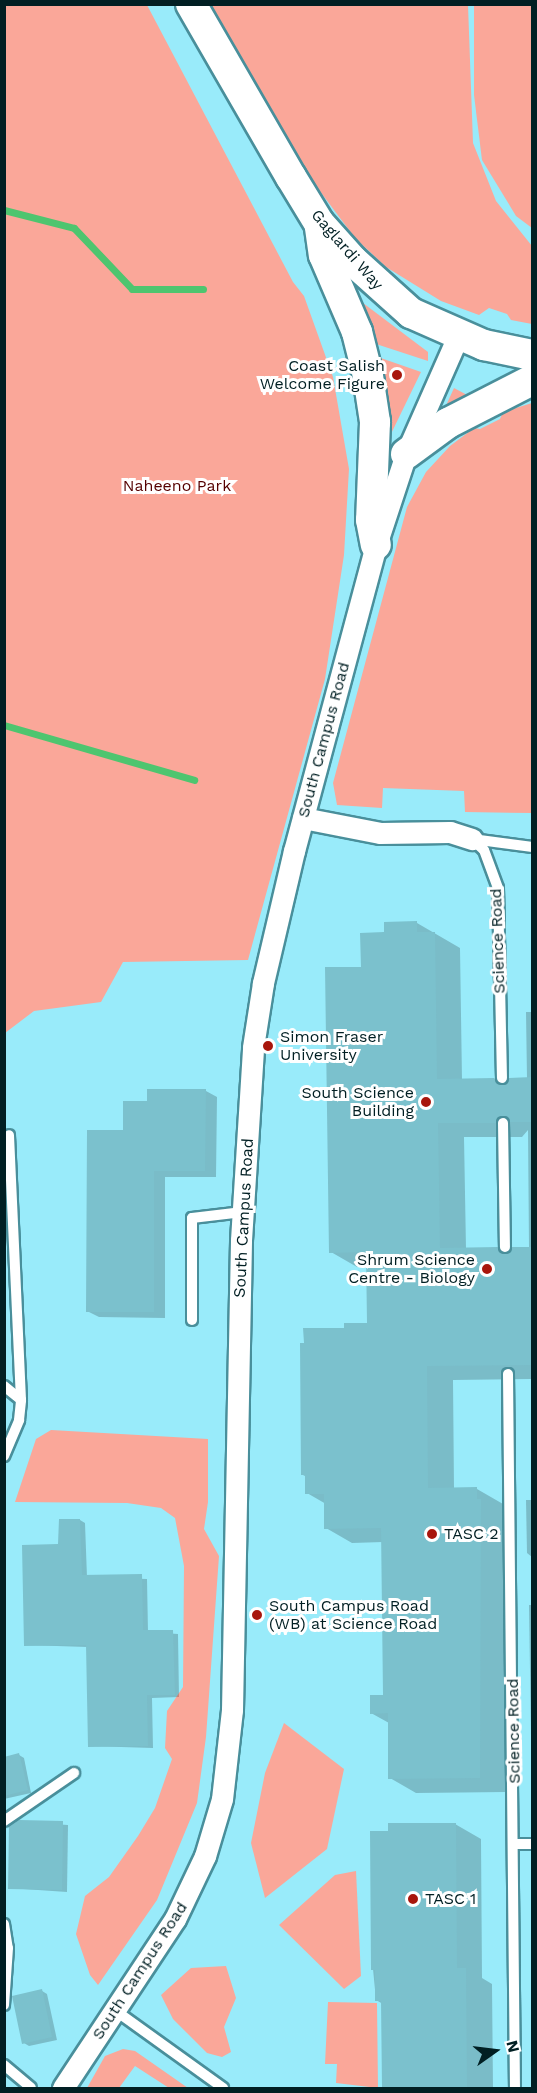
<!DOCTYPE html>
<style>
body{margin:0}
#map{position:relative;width:537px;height:2093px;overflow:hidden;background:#bcf4fe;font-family:"Work Sans",sans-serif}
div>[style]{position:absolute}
.built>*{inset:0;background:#99ebfa}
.green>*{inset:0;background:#faa799}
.shadow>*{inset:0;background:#0003}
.stream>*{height:7px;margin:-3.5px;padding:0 3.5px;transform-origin:3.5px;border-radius:3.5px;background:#4ec56f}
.building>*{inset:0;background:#7bc1cd}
.roads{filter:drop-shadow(2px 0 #498f9b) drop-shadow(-2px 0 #498f9b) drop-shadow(0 2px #498f9b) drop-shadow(0 -2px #498f9b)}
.lane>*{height:10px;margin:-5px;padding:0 5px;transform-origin:5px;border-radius:5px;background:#fff}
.street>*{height:21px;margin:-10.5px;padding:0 10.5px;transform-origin:10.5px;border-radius:10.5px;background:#fff}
.secondary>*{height:30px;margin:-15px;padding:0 15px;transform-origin:15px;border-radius:15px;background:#fff}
.dots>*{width:16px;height:16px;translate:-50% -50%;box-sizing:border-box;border:3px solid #fff;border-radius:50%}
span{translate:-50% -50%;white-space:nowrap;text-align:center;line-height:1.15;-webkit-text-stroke:6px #fff;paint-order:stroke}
.street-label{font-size:16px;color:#011f23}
.poi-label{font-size:16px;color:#011f23}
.right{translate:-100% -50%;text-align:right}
.left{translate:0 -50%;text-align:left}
.park-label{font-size:16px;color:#500}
.frame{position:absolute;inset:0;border:6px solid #011f23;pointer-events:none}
.north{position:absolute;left:465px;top:2021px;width:60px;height:60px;-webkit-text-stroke:4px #fff;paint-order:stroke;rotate:76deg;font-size:16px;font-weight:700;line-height:24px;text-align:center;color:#011f23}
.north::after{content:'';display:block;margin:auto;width:21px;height:27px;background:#011f23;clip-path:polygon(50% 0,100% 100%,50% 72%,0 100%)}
</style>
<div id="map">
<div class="built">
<div style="clip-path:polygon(5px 5px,532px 5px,532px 2088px,5px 2088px)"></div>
</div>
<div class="green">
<div style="clip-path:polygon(5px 4px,147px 5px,293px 282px,304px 296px,333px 377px,349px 469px,344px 555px,325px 679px,248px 960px,123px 962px,101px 1002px,34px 1011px,5px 1033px)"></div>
<div style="clip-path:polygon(209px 5px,468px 5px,473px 143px,496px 201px,532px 246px,532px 324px,511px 320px,507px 314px,489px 308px,479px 315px,441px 301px,386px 267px,355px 238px,313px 182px)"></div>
<div style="clip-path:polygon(474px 5px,532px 5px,532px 228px,516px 216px,482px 160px,474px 95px)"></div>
<div style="clip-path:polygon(363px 303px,428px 352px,428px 361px,373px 343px)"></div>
<div style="clip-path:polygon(375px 356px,421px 372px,388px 440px)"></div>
<div style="clip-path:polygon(454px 388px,469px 396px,444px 410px)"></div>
<div style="clip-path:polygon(532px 403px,532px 813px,465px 812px,464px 791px,383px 788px,382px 808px,337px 805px,333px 783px,407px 507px,426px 472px,450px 446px,474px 428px,480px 429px,500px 419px,503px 412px)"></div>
<div style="clip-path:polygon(51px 1430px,208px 1439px,208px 1502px,204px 1529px,219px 1556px,206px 1737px,197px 1803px,157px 1900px,98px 1985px,90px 1975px,76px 1934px,85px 1896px,109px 1877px,138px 1836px,155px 1808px,172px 1759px,165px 1748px,167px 1711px,183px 1687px,184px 1566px,175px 1518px,161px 1508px,127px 1503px,15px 1502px,36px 1439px)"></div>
<div style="clip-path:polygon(284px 1723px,344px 1769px,327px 1849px,265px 1898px,251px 1843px,265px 1773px)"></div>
<div style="clip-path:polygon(356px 1871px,361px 1976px,344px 1989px,279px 1925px,335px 1875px)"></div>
<div style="clip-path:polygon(226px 1966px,236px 1998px,224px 2027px,231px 2052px,222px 2057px,207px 2053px,173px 2019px,161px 1995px,191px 1968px)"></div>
<div style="clip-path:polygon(328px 2002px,377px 2003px,378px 2088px,336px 2083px,337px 2064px,325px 2064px)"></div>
<div style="clip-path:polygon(123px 2049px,135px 2051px,188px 2088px,169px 2088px,135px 2066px,119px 2088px,87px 2088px,105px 2056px)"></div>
</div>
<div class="shadow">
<div style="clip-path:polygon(evenodd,417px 923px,460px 948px,462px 1080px,494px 1079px,505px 1085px,527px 1079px,526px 1012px,532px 1012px,532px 1379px,453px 1380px,454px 1489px,477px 1489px,503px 1504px,507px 1516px,506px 1792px,416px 1793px,390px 1778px,389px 1723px,371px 1713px,384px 1696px,383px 1542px,352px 1543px,326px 1528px,326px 1504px,307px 1493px,307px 1477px,303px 1475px,345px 1329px,369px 1324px,368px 1267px,357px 1267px,331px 1252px,362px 968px,385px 934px,417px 923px,528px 1130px,529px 1249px,508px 1255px,497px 1248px,466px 1249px,464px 1137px,522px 1137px,528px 1130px)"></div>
<div style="clip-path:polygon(206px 1091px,217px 1097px,216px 1177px,165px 1177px,165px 1318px,99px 1317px,87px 1311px,149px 1103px)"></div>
<div style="clip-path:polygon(526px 1500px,532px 1500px,532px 1557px,527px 1553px)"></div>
<div style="clip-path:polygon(80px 1520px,85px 1523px,87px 1577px,147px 1579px,148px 1632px,178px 1634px,179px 1697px,152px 1698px,153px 1748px,89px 1746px,87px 1647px,26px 1645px,60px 1546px)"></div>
<div style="clip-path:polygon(529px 1605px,532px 1605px,532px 1801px)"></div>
<div style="clip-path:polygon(19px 1755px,24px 1758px,31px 1793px,4px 1799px,4px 1758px)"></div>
<div style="clip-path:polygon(19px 1822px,68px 1825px,67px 1892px,9px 1888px)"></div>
<div style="clip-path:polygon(455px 1824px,481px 1839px,482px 1978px,492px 1984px,493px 2088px,384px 2088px,383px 2004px,376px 2000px,373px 1969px)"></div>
<div style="clip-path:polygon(42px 1991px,47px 1994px,57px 2040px,29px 2046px,24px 2043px)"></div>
</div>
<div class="stream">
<div style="left:4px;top:210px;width:72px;rotate:14.4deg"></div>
<div style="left:74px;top:228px;width:84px;rotate:46.4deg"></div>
<div style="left:132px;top:289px;width:71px"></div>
<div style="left:4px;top:725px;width:198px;rotate:16.1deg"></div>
</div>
<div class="building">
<div style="clip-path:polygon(417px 921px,417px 932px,435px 932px,437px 1079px,494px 1078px,503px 1085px,509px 1078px,532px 1077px,532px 1122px,510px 1122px,502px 1116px,496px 1123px,438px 1123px,440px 1248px,498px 1247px,505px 1254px,512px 1247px,532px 1247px,532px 1365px,427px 1366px,428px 1488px,477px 1487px,477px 1499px,481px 1499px,480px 1778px,388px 1779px,388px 1713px,370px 1714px,370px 1695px,383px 1695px,381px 1528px,324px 1529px,324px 1494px,305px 1494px,305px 1475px,301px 1475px,300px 1343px,304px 1343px,303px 1328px,344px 1328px,344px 1323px,367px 1323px,366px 1252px,329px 1253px,325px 967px,361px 967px,360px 933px,384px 932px,384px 922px)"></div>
<div style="clip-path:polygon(147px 1089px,206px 1089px,205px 1171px,154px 1171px,154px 1312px,86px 1312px,87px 1130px,123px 1130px,123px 1101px,147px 1101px)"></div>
<div style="clip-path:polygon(59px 1519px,80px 1519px,82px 1575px,142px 1574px,143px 1630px,173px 1630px,175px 1695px,147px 1695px,148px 1746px,88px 1747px,86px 1645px,24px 1646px,22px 1545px,58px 1544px)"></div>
<div style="clip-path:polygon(19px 1753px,28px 1790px,4px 1796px,4px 1757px)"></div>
<div style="clip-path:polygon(19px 1820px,63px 1821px,62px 1890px,8px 1889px,9px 1827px)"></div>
<div style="clip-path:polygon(388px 1823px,456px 1823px,457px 1968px,466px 1968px,467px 2088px,382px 2088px,381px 2001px,375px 2001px,375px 1970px,371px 1970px,370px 1831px,388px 1831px)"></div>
<div style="clip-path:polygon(42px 1989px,52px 2037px,22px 2044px,12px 1996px)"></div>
</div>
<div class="roads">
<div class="lane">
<div style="left:472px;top:839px;width:16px;rotate:43deg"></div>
<div style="left:484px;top:850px;width:40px;rotate:69.8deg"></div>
<div style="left:498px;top:888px;width:190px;rotate:88.8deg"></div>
<div style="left:472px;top:839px;width:61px;rotate:7.6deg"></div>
<div style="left:503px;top:1123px;width:124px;rotate:89.1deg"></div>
<div style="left:192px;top:1320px;width:102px;rotate:-90deg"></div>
<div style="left:192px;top:1218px;width:51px;rotate:-6.7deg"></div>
<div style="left:508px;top:1374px;width:714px;rotate:89.44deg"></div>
<div style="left:4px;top:1386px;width:22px;rotate:39deg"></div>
<div style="left:4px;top:1456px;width:39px;rotate:-67deg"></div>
<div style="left:19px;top:1420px;width:20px;rotate:-84deg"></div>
<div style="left:21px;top:1400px;width:265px;rotate:-92.6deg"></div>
<div style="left:4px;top:1821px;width:85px;rotate:-34.4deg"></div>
<div style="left:515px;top:1844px;width:17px"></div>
<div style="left:4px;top:1924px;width:24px;rotate:81deg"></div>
<div style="left:8px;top:1948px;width:57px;rotate:94deg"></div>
<div style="left:116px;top:2011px;width:132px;rotate:35.7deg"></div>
<div style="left:4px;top:2065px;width:35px;rotate:40deg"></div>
</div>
<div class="street">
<div style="left:303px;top:818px;width:78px;rotate:11deg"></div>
<div style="left:380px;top:833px;width:70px;rotate:-0.8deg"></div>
<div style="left:450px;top:832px;width:23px;rotate:18deg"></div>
<div style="left:63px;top:2088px;width:203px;rotate:-56.5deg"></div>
<div style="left:175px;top:1919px;width:70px;rotate:-64.5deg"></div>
<div style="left:205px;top:1856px;width:59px;rotate:-73.4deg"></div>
<div style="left:222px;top:1799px;width:90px;rotate:-83.6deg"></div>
<div style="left:232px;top:1710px;width:470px;rotate:-88.9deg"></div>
<div style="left:241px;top:1240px;width:193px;rotate:-86.4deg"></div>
<div style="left:253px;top:1047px;width:65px;rotate:-81.1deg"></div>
<div style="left:263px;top:983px;width:136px;rotate:-76.8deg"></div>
<div style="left:294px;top:851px;width:317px;rotate:-75deg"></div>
<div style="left:376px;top:545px;width:96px;rotate:-71.8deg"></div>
<div style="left:406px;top:454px;width:131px;rotate:-66.2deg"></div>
</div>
<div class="secondary">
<div style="left:191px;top:4px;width:200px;rotate:60deg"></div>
<div style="left:291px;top:177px;width:54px;rotate:58.7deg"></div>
<div style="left:319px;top:223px;width:51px;rotate:48.2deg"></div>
<div style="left:353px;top:261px;width:78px;rotate:41.9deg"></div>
<div style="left:411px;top:313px;width:80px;rotate:23.7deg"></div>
<div style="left:484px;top:345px;width:49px;rotate:11.8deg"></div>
<div style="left:320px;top:228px;width:27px;rotate:82deg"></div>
<div style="left:324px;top:255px;width:84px;rotate:66.8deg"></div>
<div style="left:357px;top:332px;width:45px;rotate:76deg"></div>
<div style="left:368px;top:376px;width:47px;rotate:81.3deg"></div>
<div style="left:375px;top:422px;width:98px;rotate:92.3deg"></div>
<div style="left:371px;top:520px;width:25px;rotate:79deg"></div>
<div style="left:406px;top:454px;width:52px;rotate:-36.4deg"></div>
<div style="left:448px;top:423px;width:94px;rotate:-27.1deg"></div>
</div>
</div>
<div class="dots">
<div style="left:397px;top:375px;background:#a8160c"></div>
<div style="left:268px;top:1046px;background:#a8160c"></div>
<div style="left:426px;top:1102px;background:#a8160c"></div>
<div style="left:487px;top:1269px;background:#a8160c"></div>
<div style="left:432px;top:1534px;background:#a8160c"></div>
<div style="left:257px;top:1615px;background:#a8160c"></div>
<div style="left:413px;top:1899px;background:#a8160c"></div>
</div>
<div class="street-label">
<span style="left:347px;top:250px;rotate:49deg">Gaglardi Way</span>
<span style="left:324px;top:740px;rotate:-75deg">South Campus Road</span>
<span style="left:498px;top:941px;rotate:-92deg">Science Road</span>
<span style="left:244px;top:1218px;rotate:-87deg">South Campus Road</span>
<span style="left:514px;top:1731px;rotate:-91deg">Science Road</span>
<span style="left:140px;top:1971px;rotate:-57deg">South Campus Road</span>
</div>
<div class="poi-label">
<span class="right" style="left:385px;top:375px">Coast Salish<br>Welcome Figure</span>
<span class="left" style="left:280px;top:1046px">Simon Fraser<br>University</span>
<span class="right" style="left:414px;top:1102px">South Science<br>Building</span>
<span class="right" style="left:475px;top:1269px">Shrum Science<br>Centre - Biology</span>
<span class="left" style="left:444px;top:1534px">TASC 2</span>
<span class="left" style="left:269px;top:1615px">South Campus Road<br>(WB) at Science Road</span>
<span class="left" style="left:425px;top:1899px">TASC 1</span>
</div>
<div class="park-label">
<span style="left:177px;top:486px">Naheeno Park</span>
</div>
<div class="frame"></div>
<div class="north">N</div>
</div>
